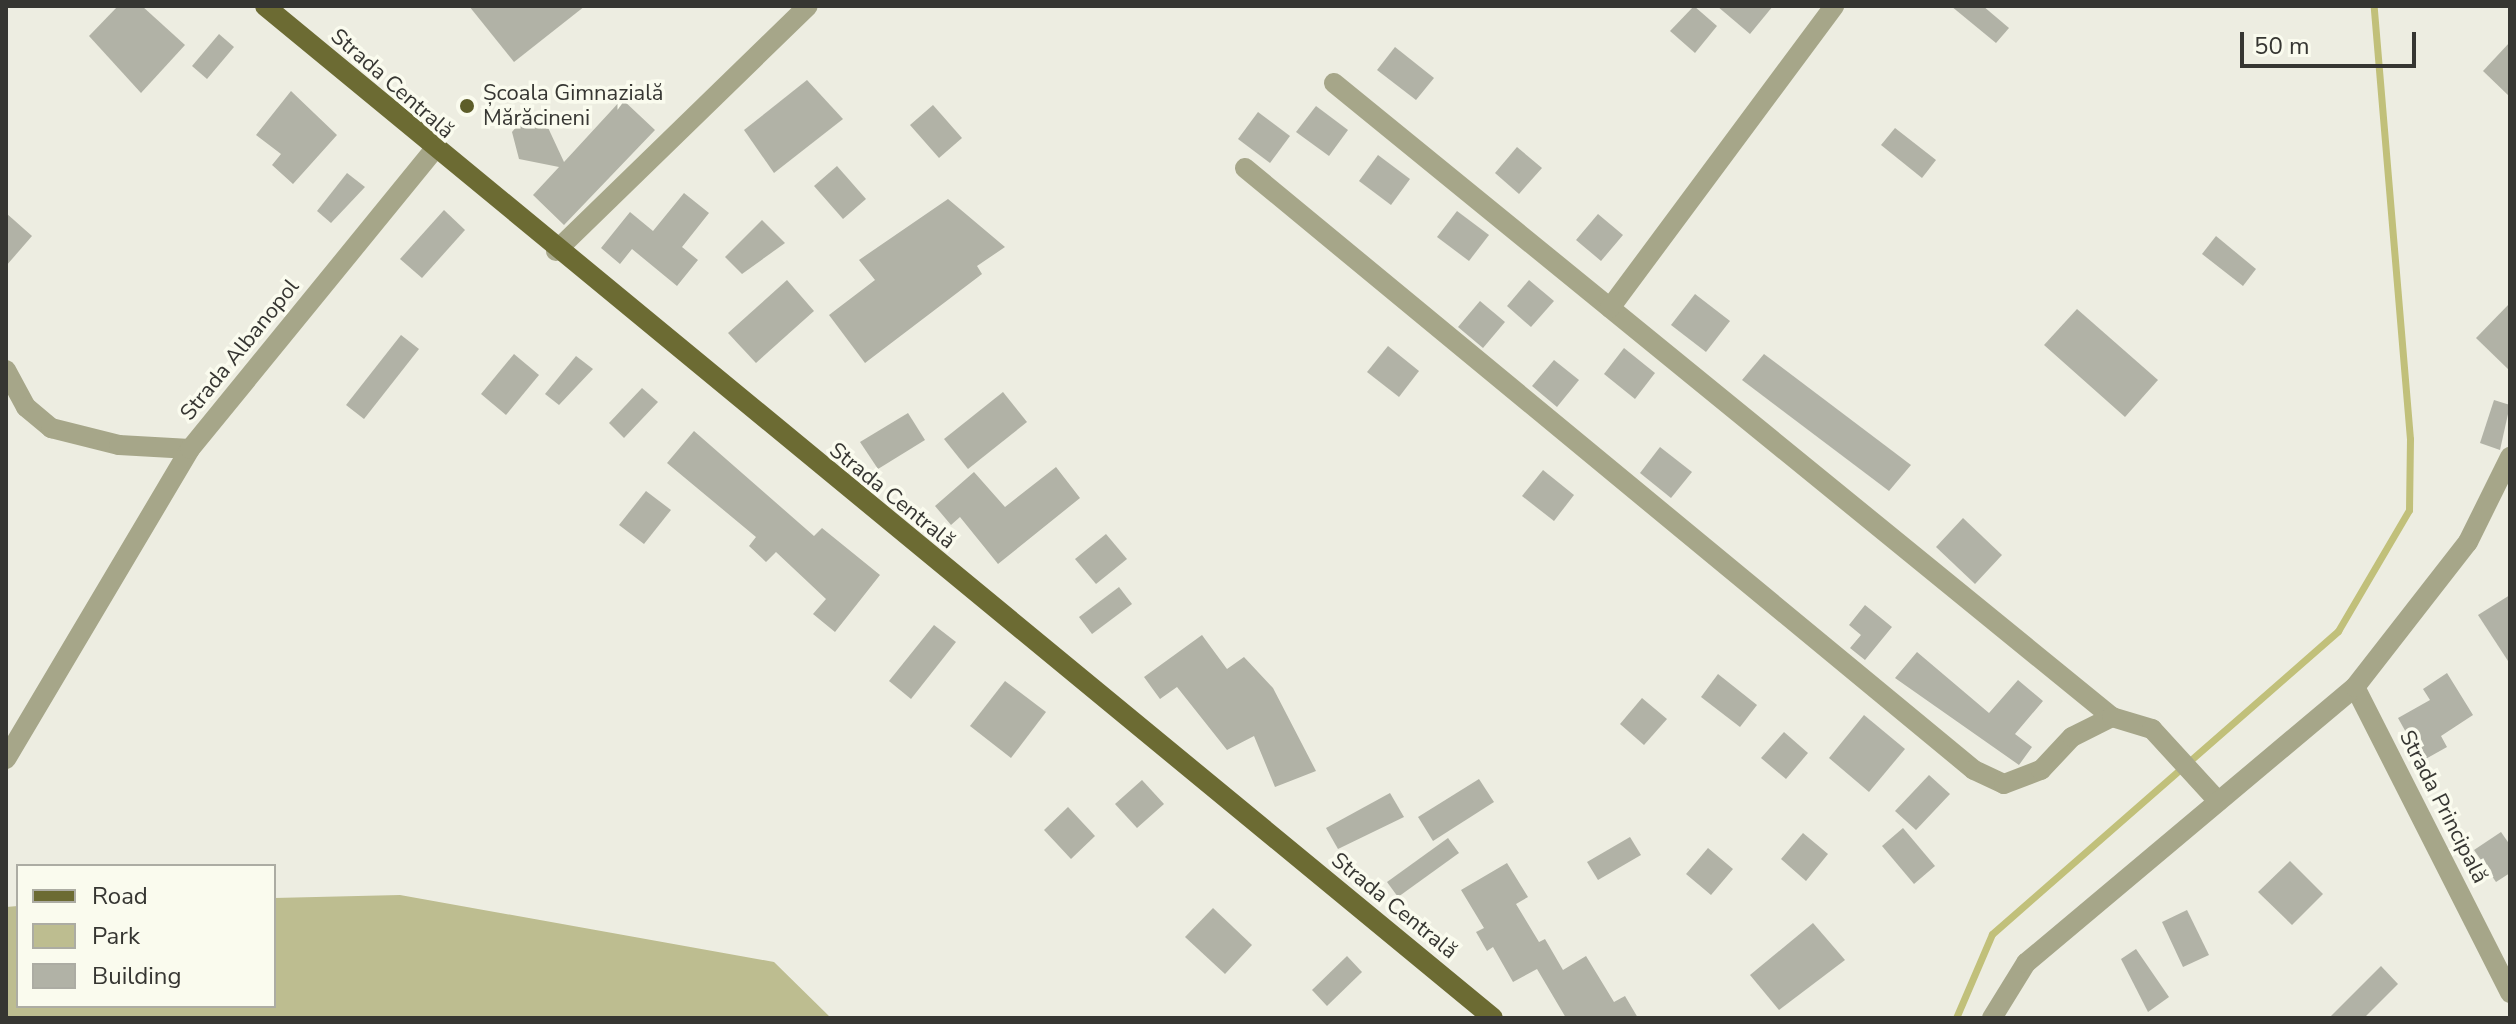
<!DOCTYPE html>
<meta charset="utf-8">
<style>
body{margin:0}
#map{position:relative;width:2516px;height:1024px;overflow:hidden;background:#edede1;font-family:"Nunito Sans",sans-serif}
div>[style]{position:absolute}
.green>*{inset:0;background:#bdbd90}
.stream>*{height:7px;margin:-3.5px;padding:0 3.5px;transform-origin:3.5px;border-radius:3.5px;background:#c1c07a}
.building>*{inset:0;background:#b1b2a6}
.minor>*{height:20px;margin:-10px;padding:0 10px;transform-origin:10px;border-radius:10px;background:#a6a689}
.major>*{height:20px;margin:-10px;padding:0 10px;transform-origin:10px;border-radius:10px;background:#6c6b33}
.dots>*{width:22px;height:22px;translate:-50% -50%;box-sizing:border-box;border:4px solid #fafbee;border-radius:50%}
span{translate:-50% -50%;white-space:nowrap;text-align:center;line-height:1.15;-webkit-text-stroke:7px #fafbee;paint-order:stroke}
.street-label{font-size:22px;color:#363632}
.poi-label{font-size:22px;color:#363632}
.left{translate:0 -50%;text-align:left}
.frame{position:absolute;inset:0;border:8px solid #363632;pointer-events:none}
.legend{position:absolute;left:16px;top:864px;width:260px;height:144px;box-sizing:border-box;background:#fafbee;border:2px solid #acaca3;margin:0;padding:10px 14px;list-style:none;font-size:24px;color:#363632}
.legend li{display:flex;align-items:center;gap:16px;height:40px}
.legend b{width:40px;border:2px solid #acaca3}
.scale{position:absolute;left:2240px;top:32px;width:176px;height:36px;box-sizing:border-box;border:4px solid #363632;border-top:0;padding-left:10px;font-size:24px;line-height:28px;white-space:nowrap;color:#363632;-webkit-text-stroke:6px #fafbee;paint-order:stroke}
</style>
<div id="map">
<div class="green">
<div style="clip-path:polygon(400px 895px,774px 962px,831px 1018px,6px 1018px,6px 907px,18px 906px,18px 1006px,274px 1006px,274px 898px)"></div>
</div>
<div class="stream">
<div style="left:1956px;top:1018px;width:91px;rotate:-66.8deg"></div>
<div style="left:1992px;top:934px;width:460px;rotate:-41.2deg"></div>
<div style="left:2338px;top:631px;width:140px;rotate:-59.6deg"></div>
<div style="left:2409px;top:510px;width:71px;rotate:-89.2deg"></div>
<div style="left:2410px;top:439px;width:434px;rotate:-94.8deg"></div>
</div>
<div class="building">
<div style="clip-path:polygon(118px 6px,142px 6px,185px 45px,141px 93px,89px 36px)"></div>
<div style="clip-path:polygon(469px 6px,585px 6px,514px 62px)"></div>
<div style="clip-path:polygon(1694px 6px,1717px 26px,1695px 53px,1670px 31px)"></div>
<div style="clip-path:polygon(1717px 6px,1773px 6px,1750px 34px)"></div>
<div style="clip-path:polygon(1951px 6px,1983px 6px,2009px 28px,1996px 43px)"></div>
<div style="clip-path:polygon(219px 34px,234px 47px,207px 79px,192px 66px)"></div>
<div style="clip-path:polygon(2510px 42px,2510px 97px,2483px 71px)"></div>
<div style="clip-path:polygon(1395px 47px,1434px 78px,1416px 100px,1377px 70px)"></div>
<div style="clip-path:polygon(807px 80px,843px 119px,774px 173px,744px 130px)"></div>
<div style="clip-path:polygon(291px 91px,337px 135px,293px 184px,272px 165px,281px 154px,256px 135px)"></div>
<div style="clip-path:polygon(622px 99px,655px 130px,564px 225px,533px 195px,559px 167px,519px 159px,512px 132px,522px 120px,544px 119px,564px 162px)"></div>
<div style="clip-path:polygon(933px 105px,962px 138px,939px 158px,910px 125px)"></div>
<div style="clip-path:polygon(1316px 106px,1348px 130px,1329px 156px,1296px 132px)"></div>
<div style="clip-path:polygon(1258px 112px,1290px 136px,1270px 163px,1238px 139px)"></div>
<div style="clip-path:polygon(1895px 128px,1936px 160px,1922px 178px,1881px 145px)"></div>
<div style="clip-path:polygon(1517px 147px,1542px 168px,1519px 194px,1495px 173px)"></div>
<div style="clip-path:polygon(1378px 155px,1410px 179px,1391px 205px,1359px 181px)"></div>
<div style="clip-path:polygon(837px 166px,866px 199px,843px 219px,814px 186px)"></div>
<div style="clip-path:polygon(347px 173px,365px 187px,331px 223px,317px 211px)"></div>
<div style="clip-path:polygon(684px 193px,709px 213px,682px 247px,698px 260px,677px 286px,632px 249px,620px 264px,601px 248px,630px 212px,653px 231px)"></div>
<div style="clip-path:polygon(948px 199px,1005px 247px,977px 266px,982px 274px,865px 363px,829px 315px,875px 280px,859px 260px)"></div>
<div style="clip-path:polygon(444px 210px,465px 230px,422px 278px,400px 259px)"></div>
<div style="clip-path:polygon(1457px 211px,1489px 235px,1469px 261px,1437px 237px)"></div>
<div style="clip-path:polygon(6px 213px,32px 236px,6px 266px)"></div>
<div style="clip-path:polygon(1598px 214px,1623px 235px,1601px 261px,1576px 240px)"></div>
<div style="clip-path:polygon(762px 220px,785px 243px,742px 274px,725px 257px)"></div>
<div style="clip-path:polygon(2216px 236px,2256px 269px,2243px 286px,2202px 254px)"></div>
<div style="clip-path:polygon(787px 280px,814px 311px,756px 363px,728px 333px)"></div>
<div style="clip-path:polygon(1529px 280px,1554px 301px,1531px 327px,1507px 306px)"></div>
<div style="clip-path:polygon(1695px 294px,1730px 321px,1706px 352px,1671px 325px)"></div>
<div style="clip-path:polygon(1480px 301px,1505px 322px,1483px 348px,1458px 327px)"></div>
<div style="clip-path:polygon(2510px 303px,2510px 371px,2476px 338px)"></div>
<div style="clip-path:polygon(2077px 309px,2158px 380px,2125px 417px,2044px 345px)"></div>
<div style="clip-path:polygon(401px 335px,419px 349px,364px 419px,346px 405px)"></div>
<div style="clip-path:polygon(1388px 346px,1419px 371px,1399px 397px,1367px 372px)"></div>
<div style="clip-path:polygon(1624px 348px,1655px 373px,1635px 399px,1604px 374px)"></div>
<div style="clip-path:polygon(514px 354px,539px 375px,506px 415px,481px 394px)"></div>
<div style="clip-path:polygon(1764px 354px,1911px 465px,1889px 491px,1742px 380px)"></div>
<div style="clip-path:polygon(576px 356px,593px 369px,559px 405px,545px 394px)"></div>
<div style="clip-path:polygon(1554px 360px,1579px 380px,1557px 407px,1532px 386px)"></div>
<div style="clip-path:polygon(642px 388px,658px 402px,624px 438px,609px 423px)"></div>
<div style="clip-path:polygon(1003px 392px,1027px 422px,968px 469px,944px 439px)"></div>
<div style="clip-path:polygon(2494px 400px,2510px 405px,2500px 450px,2480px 443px)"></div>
<div style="clip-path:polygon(908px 413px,925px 440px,878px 469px,860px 442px)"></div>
<div style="clip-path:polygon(694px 431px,814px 536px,822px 528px,880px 575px,835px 632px,813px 614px,826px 599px,776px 552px,766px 562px,749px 546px,756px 537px,667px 463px)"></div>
<div style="clip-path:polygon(1660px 447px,1692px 472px,1671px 498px,1640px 473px)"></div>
<div style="clip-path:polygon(1056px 467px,1080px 498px,998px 564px,960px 517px,951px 525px,935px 506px,974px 472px,1005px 507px)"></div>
<div style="clip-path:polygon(1543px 470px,1574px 495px,1554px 521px,1522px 496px)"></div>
<div style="clip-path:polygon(646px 491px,671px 510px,644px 544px,619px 525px)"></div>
<div style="clip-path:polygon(1963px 518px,2002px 555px,1975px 584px,1936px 547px)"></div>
<div style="clip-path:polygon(1106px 534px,1127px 559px,1096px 584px,1075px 559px)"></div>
<div style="clip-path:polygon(1119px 587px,1132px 604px,1092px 634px,1079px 617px)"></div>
<div style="clip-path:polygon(2510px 595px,2510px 664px,2478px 615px)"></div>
<div style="clip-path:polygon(1865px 605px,1892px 627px,1865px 660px,1850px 648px,1861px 635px,1849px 625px)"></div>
<div style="clip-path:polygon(934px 625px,956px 642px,911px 699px,889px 681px)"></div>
<div style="clip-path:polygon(1202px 635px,1227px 669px,1244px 657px,1273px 688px,1316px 771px,1275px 787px,1254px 736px,1227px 750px,1177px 687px,1160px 699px,1144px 677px)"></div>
<div style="clip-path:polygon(1917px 652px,1989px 713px,2018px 680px,2043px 701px,2015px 734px,2032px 747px,2019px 765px,1895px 678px)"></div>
<div style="clip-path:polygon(2447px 673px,2473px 715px,2441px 736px,2447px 747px,2422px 761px,2398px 718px,2430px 700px,2423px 689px)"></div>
<div style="clip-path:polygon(1718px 674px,1757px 705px,1740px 727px,1701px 697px)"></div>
<div style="clip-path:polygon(1005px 681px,1046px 712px,1011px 758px,970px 726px)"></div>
<div style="clip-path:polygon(1642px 698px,1667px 719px,1644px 745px,1620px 724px)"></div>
<div style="clip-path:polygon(1864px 715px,1905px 749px,1869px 792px,1829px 758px)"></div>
<div style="clip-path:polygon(1784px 732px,1808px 753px,1786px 779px,1761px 758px)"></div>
<div style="clip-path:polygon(1929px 775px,1950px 794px,1916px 830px,1895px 811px)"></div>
<div style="clip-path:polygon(1479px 779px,1494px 802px,1433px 841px,1418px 817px)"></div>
<div style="clip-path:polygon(1142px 780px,1164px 804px,1137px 828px,1115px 804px)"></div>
<div style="clip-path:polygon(1390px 793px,1404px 817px,1338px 849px,1326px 828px)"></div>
<div style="clip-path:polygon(1068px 807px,1095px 836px,1071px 859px,1044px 830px)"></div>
<div style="clip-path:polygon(1903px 828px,1935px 866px,1914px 884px,1882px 846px)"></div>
<div style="clip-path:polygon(2501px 832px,2510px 845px,2510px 873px,2496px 882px,2474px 850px)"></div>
<div style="clip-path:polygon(1803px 833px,1828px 854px,1806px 881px,1781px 859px)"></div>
<div style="clip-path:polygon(1630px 837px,1641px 855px,1598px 880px,1587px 862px)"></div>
<div style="clip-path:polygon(1448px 838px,1459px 853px,1398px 897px,1387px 882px)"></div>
<div style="clip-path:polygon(1708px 848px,1733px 869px,1711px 895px,1686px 874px)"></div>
<div style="clip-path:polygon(2290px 861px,2323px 894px,2292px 925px,2258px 892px)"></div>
<div style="clip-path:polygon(1507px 863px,1528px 897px,1516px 904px,1539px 942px,1545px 939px,1563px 970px,1586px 956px,1614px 1002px,1625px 996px,1638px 1018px,1566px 1018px,1537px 969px,1513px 982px,1493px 947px,1487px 951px,1476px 932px,1484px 928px,1461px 890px)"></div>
<div style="clip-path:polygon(1213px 908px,1252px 945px,1225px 974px,1185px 937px)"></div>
<div style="clip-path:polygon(2187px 910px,2209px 955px,2183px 967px,2162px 922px)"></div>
<div style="clip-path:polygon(1813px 923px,1845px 960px,1779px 1010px,1750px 975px)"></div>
<div style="clip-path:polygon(2136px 949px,2169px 997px,2148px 1012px,2121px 959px)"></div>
<div style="clip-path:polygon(1347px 956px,1362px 972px,1327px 1006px,1312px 990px)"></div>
<div style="clip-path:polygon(2381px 966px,2398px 984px,2364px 1018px,2329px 1018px)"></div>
</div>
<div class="minor">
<div style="left:1334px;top:83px;width:1004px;rotate:39.18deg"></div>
<div style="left:1245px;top:168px;width:945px;rotate:39.55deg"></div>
<div style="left:1974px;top:770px;width:33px;rotate:25deg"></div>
<div style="left:2004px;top:784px;width:40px;rotate:-21deg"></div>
<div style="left:2041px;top:770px;width:45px;rotate:-46.8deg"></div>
<div style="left:2072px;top:737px;width:45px;rotate:-26.6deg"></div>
<div style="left:2112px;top:717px;width:42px;rotate:16.7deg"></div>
<div style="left:2152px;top:729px;width:98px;rotate:47.5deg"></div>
<div style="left:556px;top:251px;width:351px;rotate:-44.2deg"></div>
<div style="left:1610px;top:308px;width:376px;rotate:-53.4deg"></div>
<div style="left:6px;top:370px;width:42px;rotate:61.6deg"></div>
<div style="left:26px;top:407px;width:33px;rotate:40deg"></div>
<div style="left:51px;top:428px;width:70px;rotate:14deg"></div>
<div style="left:119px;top:445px;width:71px;rotate:3.2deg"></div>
<div style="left:2355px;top:687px;width:343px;rotate:63.1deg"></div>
<div style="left:6px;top:759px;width:360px;rotate:-59.3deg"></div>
<div style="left:190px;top:449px;width:385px;rotate:-50.8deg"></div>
<div style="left:1992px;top:1018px;width:65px;rotate:-58.3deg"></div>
<div style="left:2026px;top:963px;width:429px;rotate:-40deg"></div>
<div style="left:2355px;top:687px;width:184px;rotate:-52.1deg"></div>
<div style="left:2468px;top:542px;width:95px;rotate:-63.7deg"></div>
</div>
<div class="major">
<div style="left:265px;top:6px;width:1591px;rotate:39.49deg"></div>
</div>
<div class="dots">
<div style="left:467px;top:106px;background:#5d5d29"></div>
</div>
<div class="street-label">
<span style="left:392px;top:84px;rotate:41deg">Strada Centrală</span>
<span style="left:240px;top:350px;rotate:-51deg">Strada Albanopol</span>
<span style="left:892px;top:496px;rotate:39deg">Strada Centrală</span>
<span style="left:2443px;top:807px;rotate:63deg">Strada Principală</span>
<span style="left:1394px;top:906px;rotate:39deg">Strada Centrală</span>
</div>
<div class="poi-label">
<span class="left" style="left:483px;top:106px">Școala Gimnazială<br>Mărăcineni</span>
</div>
<div class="frame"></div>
<ul class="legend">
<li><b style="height:10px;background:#6c6b33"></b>Road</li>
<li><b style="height:22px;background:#bdbd90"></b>Park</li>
<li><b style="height:22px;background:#b1b2a6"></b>Building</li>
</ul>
<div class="scale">50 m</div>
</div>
